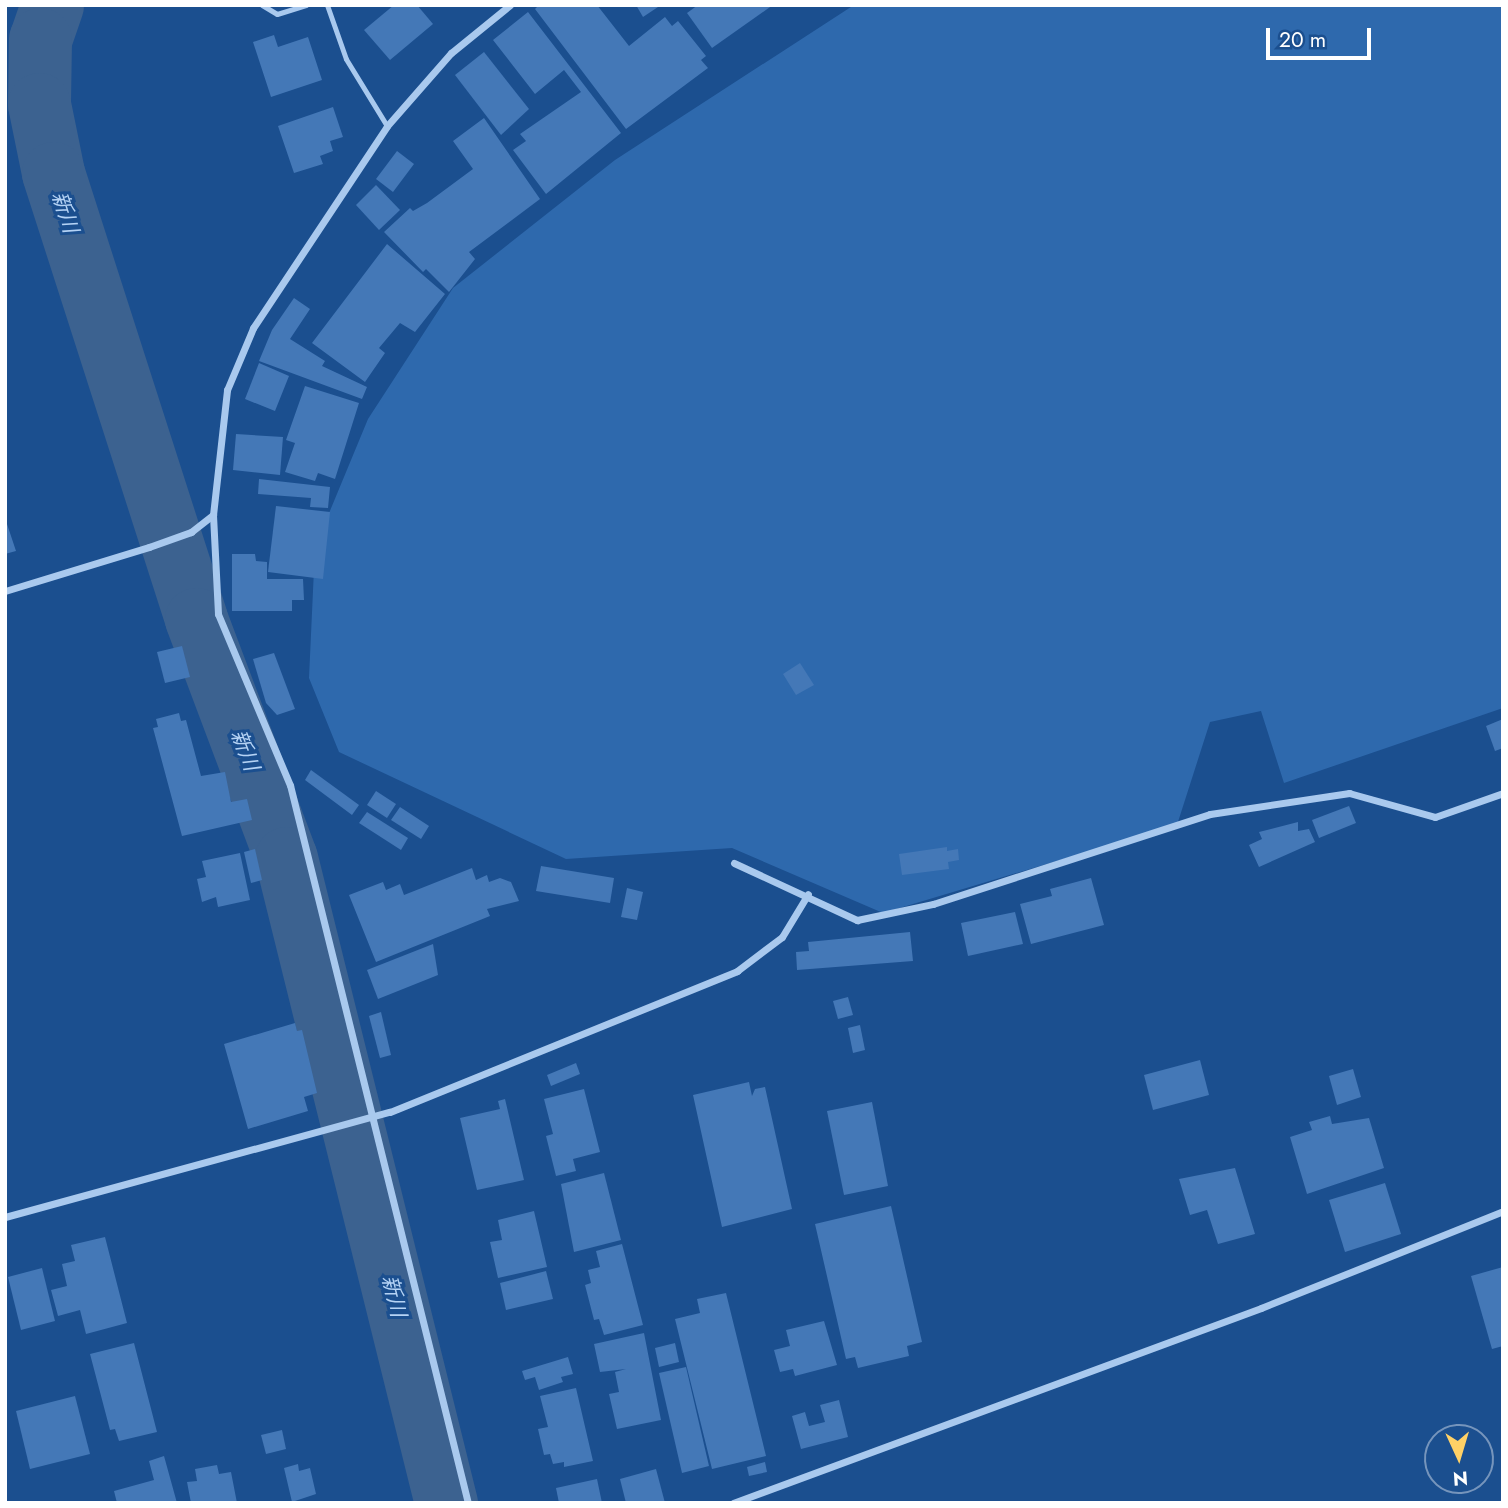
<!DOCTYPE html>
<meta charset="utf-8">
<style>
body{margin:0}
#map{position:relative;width:1508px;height:1508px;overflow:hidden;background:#1b4f8f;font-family:Jost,"Noto Sans JP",sans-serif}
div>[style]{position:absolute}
.green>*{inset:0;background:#2e69ad}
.river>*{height:63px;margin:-31.5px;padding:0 31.5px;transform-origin:31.5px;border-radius:31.5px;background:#3c6290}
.building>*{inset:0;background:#4478b7}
.lane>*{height:5px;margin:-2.5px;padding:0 2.5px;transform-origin:2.5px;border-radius:2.5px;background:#a9c9ee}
.street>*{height:7px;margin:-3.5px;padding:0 3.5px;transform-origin:3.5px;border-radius:3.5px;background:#a9c9ee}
span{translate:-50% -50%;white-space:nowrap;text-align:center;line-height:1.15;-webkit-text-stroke:6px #1b4f8f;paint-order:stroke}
.water-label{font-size:21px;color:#b5d3f5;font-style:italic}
.frame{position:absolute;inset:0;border:7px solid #fff;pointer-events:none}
.north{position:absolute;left:1424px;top:1424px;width:70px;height:70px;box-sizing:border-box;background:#1b4f8f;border:2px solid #7695bc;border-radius:50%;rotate:176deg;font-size:19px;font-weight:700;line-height:28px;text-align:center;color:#fff}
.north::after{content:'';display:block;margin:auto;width:24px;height:32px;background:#ffd166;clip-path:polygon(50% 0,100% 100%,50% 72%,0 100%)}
.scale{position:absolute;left:1266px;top:28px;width:105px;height:32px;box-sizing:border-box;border:4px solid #fff;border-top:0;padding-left:9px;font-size:21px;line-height:24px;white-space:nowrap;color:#fff;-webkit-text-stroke:5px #1b4f8f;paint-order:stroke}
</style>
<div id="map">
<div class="green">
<div style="clip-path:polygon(854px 5px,1503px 5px,1503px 708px,1284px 783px,1261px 711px,1210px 722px,1177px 825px,883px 913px,732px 848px,566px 859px,339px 752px,309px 678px,315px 547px,368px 419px,453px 288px,615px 160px)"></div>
</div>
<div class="river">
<div style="left:52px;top:5px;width:36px;rotate:109deg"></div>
<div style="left:40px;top:39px;width:65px;rotate:90.9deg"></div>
<div style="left:39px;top:104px;width:70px;rotate:78.5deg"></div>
<div style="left:53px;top:173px;width:468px;rotate:72.2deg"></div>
<div style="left:196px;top:619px;width:255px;rotate:69.4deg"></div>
<div style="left:286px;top:858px;width:665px;rotate:76.07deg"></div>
</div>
<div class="building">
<div style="clip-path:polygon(394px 5px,417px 5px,433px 24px,390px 60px,364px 30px)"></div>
<div style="clip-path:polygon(539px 5px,597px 5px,629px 46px,665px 17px,672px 26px,678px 21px,706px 56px,701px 60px,708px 68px,626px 129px,535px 9px)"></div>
<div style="clip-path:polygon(636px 5px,661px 5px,643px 17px)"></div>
<div style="clip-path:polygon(698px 5px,773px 5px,712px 48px,687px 13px)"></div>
<div style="clip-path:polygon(528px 12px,621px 133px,546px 194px,513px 150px,526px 141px,520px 134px,581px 92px,564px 70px,535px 94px,493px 40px)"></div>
<div style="clip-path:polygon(274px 35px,278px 47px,308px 37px,322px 80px,271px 97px,253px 42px)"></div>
<div style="clip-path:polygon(484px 52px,529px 109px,501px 135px,455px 75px)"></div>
<div style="clip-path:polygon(333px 107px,343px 137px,330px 141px,333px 151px,320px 156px,323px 164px,294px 173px,278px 126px)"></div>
<div style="clip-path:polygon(484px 118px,540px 199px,469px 252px,475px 259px,449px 292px,426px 269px,423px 272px,384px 232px,410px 208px,413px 211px,427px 203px,473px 169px,453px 141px)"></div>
<div style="clip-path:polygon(397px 151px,414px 164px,393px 192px,376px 179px)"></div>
<div style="clip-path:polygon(376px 185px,400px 210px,379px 230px,356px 205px)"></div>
<div style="clip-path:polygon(387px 244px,445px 294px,415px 332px,400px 323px,379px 348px,385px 353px,365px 382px,312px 343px)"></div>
<div style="clip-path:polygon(294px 298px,310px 309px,290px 339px,325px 361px,322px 366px,367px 387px,362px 399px,259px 361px,272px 330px)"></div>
<div style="clip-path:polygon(259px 363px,289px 376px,275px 411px,245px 399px)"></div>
<div style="clip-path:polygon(305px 386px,359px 403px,335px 479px,318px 473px,315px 481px,285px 472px,295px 443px,286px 440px)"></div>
<div style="clip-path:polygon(236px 434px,283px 437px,280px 475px,233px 470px)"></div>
<div style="clip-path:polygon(259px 479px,330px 487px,328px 508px,310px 507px,311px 498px,258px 494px)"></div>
<div style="clip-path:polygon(276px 506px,330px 512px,323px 579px,268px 572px)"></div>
<div style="clip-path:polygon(5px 518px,16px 551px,5px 554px)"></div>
<div style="clip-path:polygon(232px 554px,255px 554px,256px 561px,267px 562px,267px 579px,303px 579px,304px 600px,292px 600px,292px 611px,232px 611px)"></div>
<div style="clip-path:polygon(182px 646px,190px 677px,165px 683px,157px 652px)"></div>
<div style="clip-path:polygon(274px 653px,295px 709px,277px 715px,266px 703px,253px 659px)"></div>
<div style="clip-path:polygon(800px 663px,814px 685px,796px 695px,783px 674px)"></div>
<div style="clip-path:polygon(179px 713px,181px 721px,186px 720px,201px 776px,225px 772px,231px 802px,247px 799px,252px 820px,182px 836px,153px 728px,158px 727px,156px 719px)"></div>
<div style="clip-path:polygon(1503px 719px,1503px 748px,1495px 751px,1486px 726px)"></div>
<div style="clip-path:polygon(311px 770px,359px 805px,352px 815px,305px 780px)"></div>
<div style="clip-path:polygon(376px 791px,396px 804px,387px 818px,367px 805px)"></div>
<div style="clip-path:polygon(1349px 806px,1356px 823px,1319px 838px,1312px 820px)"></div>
<div style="clip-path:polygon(400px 807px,429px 826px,421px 839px,391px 820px)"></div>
<div style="clip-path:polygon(367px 812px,408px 838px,401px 850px,359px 823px)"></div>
<div style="clip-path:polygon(1298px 822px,1298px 831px,1309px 829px,1315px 842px,1259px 867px,1249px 845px,1262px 839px,1259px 832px)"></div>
<div style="clip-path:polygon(947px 847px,947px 851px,958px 849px,959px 860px,948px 862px,949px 869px,902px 875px,899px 854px)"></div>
<div style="clip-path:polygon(255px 849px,262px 880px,251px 883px,244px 852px)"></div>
<div style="clip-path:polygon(240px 853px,250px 900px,218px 907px,216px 897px,202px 902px,197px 879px,206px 877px,202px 861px)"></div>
<div style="clip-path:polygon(541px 866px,614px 878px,610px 903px,536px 891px)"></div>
<div style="clip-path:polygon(472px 868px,476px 880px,487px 875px,489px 882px,500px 878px,511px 882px,519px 901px,487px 909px,490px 916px,376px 962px,349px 895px,383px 882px,386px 890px,400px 884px,404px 895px)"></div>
<div style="clip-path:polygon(1091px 878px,1104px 925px,1031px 944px,1020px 904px,1052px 896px,1050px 889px)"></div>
<div style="clip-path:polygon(627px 888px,643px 892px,637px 920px,621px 917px)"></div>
<div style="clip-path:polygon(1015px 912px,1023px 944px,968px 956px,961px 923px)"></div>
<div style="clip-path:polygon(910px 932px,913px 961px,797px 970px,796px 952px,809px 951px,808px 942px)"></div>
<div style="clip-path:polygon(433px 944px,438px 975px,378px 999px,367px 970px)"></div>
<div style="clip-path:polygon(848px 997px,853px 1015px,838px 1019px,833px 1001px)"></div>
<div style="clip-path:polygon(381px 1012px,391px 1055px,380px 1058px,369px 1016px)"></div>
<div style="clip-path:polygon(295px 1023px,297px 1031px,302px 1030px,317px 1093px,304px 1097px,308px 1111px,248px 1129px,224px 1044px)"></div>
<div style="clip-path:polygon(860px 1025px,865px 1050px,853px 1053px,848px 1028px)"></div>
<div style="clip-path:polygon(1200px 1060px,1209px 1095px,1153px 1110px,1144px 1075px)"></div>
<div style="clip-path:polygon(576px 1063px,580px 1074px,551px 1086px,547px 1075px)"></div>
<div style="clip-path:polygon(1353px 1069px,1361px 1097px,1337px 1105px,1329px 1076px)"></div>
<div style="clip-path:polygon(749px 1082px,752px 1096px,755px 1089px,765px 1087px,792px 1209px,722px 1227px,693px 1095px)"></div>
<div style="clip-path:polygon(584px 1089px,600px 1152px,573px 1159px,576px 1171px,556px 1176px,546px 1136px,553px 1134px,544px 1099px)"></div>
<div style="clip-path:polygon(505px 1099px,524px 1180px,477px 1190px,460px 1118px,500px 1109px,498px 1101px)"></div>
<div style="clip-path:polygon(872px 1102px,888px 1186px,844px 1195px,827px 1111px)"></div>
<div style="clip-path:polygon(1330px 1116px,1332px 1124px,1369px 1118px,1384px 1168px,1307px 1194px,1290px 1137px,1312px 1130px,1309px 1122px)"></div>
<div style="clip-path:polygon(1235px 1168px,1255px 1234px,1218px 1244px,1207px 1210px,1190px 1215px,1179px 1179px)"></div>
<div style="clip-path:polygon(604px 1173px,621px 1240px,574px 1252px,561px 1184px)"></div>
<div style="clip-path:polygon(1385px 1183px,1401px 1234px,1345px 1252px,1329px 1200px)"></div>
<div style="clip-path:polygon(891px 1206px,922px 1342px,907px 1346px,909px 1356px,858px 1368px,855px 1357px,846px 1359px,815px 1224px)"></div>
<div style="clip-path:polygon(534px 1211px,547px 1267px,498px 1278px,490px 1242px,502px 1240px,498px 1220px)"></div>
<div style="clip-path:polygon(105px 1237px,127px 1323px,86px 1334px,80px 1310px,58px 1316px,51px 1290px,67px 1286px,62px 1264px,75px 1261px,71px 1245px)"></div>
<div style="clip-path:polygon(622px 1244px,643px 1325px,604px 1335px,599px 1319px,594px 1320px,585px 1285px,591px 1283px,588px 1270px,600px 1267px,596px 1251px)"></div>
<div style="clip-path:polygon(1503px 1267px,1503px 1346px,1492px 1349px,1471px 1276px)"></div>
<div style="clip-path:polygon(42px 1268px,55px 1321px,21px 1330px,8px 1277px)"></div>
<div style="clip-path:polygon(546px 1271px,553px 1299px,506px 1310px,500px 1283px)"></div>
<div style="clip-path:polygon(726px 1293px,766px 1456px,712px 1469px,675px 1319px,700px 1313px,697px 1299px)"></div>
<div style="clip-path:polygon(824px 1321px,837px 1365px,795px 1376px,793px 1369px,780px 1372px,774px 1350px,790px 1346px,786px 1330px)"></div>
<div style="clip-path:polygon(644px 1333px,661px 1420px,617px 1429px,609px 1394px,619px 1392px,615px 1372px,626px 1369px,600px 1372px,594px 1344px)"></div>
<div style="clip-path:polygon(134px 1343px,157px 1432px,119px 1441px,115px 1429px,110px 1430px,90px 1354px)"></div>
<div style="clip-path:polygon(675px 1343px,679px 1362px,659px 1367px,655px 1348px)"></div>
<div style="clip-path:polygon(568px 1357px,573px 1374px,561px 1377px,563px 1382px,539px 1390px,535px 1377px,525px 1380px,522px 1371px)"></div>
<div style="clip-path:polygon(686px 1367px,709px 1466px,682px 1473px,659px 1373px)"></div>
<div style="clip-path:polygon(576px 1388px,593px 1461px,564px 1467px,564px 1462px,553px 1464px,550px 1454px,544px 1455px,538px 1429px,548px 1427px,540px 1396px)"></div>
<div style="clip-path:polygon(75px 1396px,90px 1454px,30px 1469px,16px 1411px)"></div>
<div style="clip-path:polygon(839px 1400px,848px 1437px,801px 1449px,792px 1416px,805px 1412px,809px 1426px,825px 1422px,820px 1405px)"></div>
<div style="clip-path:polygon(282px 1430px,286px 1449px,266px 1454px,261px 1435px)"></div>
<div style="clip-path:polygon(164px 1456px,177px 1503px,117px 1503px,114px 1491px,154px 1480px,149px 1461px)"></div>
<div style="clip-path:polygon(765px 1462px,767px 1472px,749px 1476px,747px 1467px)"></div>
<div style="clip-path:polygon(298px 1464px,299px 1471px,310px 1468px,316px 1494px,292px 1502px,284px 1468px)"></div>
<div style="clip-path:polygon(217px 1465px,219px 1474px,231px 1472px,237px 1503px,191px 1503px,187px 1482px,197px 1481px,195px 1469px)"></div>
<div style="clip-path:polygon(656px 1469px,665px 1503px,626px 1503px,620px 1479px)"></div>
<div style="clip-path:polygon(597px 1479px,602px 1503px,559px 1503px,556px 1488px)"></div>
</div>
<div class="lane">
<div style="left:262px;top:5px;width:17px;rotate:31deg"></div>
<div style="left:277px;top:14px;width:30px;rotate:-17deg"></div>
<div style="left:327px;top:5px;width:57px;rotate:70.6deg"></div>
<div style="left:346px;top:59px;width:79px;rotate:58.5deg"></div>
</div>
<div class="street">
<div style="left:213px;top:515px;width:99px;rotate:87.1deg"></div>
<div style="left:218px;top:614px;width:186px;rotate:67.2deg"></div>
<div style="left:290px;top:785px;width:740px;rotate:76.08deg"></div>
<div style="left:5px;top:591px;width:151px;rotate:-17deg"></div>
<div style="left:149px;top:547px;width:45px;rotate:-19.7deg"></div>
<div style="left:191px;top:532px;width:28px;rotate:-38deg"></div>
<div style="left:213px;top:515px;width:126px;rotate:-83.6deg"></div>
<div style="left:227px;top:390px;width:67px;rotate:-67.2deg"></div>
<div style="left:253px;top:328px;width:242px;rotate:-56.4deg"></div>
<div style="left:387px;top:126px;width:97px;rotate:-48.8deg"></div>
<div style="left:451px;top:53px;width:76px;rotate:-39.1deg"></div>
<div style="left:734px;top:863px;width:136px;rotate:24.9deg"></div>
<div style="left:857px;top:920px;width:78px;rotate:-11.9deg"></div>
<div style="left:933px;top:904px;width:291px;rotate:-18deg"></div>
<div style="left:1210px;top:814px;width:141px;rotate:-8.6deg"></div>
<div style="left:1349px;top:793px;width:89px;rotate:15.6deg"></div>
<div style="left:1435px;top:817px;width:72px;rotate:-19.4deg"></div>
<div style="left:5px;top:1217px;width:399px;rotate:-15.3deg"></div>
<div style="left:390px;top:1112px;width:375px;rotate:-22.1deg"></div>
<div style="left:737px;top:971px;width:56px;rotate:-37.1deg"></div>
<div style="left:782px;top:937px;width:50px;rotate:-58.8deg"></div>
<div style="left:733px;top:1503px;width:563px;rotate:-20.27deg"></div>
<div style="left:1261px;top:1308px;width:261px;rotate:-21.8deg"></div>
</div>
<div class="water-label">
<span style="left:65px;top:212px;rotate:72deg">新川</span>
<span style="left:245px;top:750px;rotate:69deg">新川</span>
<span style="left:394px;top:1296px;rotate:76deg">新川</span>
</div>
<div class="frame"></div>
<div class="north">N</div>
<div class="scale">20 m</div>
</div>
